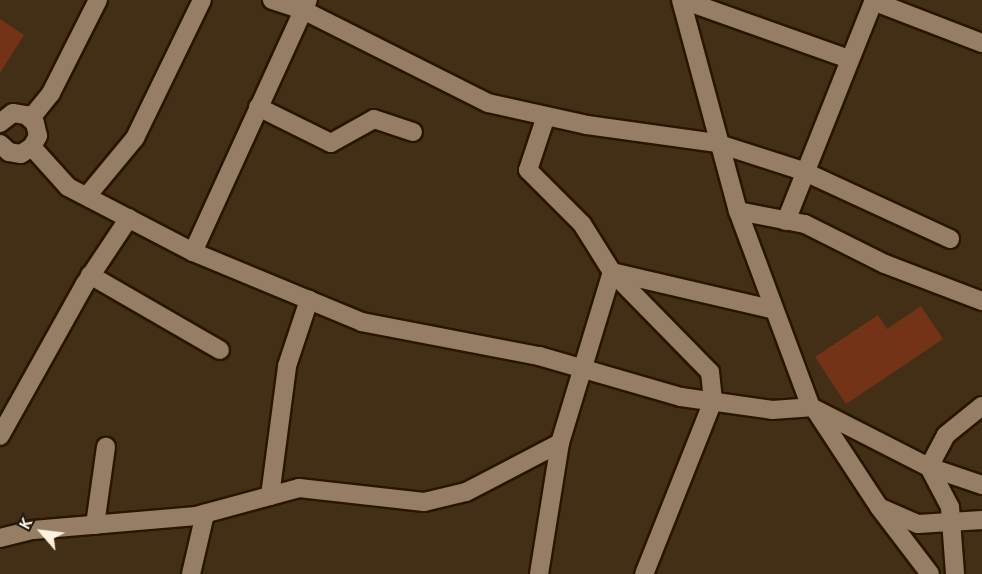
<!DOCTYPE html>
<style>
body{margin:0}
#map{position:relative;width:982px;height:574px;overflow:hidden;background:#422f16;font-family:"Space Grotesk",sans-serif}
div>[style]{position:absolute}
.building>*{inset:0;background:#743217}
.roads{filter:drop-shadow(2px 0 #281600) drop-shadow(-2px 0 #281600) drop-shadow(0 2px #281600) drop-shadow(0 -2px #281600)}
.street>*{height:18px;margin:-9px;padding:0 9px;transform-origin:9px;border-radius:9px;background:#957e64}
.secondary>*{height:18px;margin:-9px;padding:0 9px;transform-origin:9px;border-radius:9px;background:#957e64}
span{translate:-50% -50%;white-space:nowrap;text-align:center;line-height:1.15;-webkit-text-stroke:4.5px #22190e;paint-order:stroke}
.north{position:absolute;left:12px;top:502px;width:60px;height:60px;-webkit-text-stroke:4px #22190e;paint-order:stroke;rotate:298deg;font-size:16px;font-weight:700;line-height:24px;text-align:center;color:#fef1e2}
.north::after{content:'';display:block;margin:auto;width:21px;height:27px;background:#fef1e2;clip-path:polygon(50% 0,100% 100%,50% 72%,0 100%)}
</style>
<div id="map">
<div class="building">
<div style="clip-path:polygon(0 19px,24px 35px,0 73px)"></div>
<div style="clip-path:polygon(921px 306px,943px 339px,846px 404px,815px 357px,878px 315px,887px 329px)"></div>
</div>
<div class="roads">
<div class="street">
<div style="left:683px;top:0;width:176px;rotate:19.6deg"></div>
<div style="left:873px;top:1px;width:117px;rotate:21.1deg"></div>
<div style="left:258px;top:107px;width:81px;rotate:26.3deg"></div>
<div style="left:331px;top:143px;width:49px;rotate:-29.2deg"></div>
<div style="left:374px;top:119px;width:41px;rotate:18.4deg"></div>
<div style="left:546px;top:116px;width:57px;rotate:108.4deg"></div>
<div style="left:528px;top:170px;width:76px;rotate:45deg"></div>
<div style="left:582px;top:224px;width:57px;rotate:58deg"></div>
<div style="left:612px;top:272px;width:140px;rotate:45.6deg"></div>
<div style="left:710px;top:372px;width:29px;rotate:84deg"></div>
<div style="left:713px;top:401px;width:186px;rotate:111.7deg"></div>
<div style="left:716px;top:143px;width:91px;rotate:17.8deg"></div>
<div style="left:803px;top:171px;width:162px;rotate:24.8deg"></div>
<div style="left:32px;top:147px;width:54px;rotate:48deg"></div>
<div style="left:68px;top:187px;width:141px;rotate:27.5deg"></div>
<div style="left:193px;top:252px;width:183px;rotate:22.5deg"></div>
<div style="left:362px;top:322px;width:180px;rotate:10.9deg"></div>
<div style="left:539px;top:356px;width:148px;rotate:16.1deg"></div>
<div style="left:681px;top:397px;width:92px;rotate:8.1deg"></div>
<div style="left:772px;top:410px;width:39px;rotate:-4deg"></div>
<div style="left:87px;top:196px;width:75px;rotate:-50.4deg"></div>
<div style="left:135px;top:138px;width:153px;rotate:-64.1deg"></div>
<div style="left:738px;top:211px;width:68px;rotate:11deg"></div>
<div style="left:805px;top:224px;width:89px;rotate:26.6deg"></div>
<div style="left:885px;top:264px;width:104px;rotate:20.9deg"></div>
<div style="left:786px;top:221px;width:238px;rotate:-68.3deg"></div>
<div style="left:193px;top:252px;width:277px;rotate:-65.5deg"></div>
<div style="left:90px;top:275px;width:150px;rotate:30deg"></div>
<div style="left:0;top:436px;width:174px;rotate:-60.8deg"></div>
<div style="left:85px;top:284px;width:79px;rotate:-56.3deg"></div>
<div style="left:270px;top:496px;width:131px;rotate:-82.5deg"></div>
<div style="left:287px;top:366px;width:70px;rotate:-71.6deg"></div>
<div style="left:95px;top:525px;width:79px;rotate:-82deg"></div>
<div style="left:0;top:538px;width:34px;rotate:-14deg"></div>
<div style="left:33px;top:530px;width:164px;rotate:-4.9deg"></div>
<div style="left:196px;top:516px;width:107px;rotate:-15.2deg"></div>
<div style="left:299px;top:488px;width:126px;rotate:6.4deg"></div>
<div style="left:424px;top:502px;width:43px;rotate:-13.4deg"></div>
<div style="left:466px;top:492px;width:106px;rotate:-27.5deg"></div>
<div style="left:191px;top:574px;width:62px;rotate:-76.9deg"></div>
<div style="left:539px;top:574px;width:133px;rotate:-80.9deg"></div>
<div style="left:560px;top:443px;width:179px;rotate:-73.1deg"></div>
<div style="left:612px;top:272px;width:163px;rotate:13.1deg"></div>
</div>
<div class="secondary">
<div style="left:272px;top:0;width:33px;rotate:18deg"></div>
<div style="left:303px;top:10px;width:207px;rotate:26.7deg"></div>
<div style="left:488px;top:103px;width:101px;rotate:12.5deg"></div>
<div style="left:587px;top:125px;width:130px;rotate:7.9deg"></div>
<div style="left:681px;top:0;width:219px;rotate:74.9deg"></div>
<div style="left:738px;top:211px;width:209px;rotate:69.6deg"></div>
<div style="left:811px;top:407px;width:132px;rotate:27deg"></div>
<div style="left:929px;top:467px;width:56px;rotate:18.8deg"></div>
<div style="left:31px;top:118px;width:32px;rotate:-51deg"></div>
<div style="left:51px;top:93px;width:104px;rotate:-63.2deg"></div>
<div style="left:0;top:123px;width:16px;rotate:-38deg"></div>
<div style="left:13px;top:113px;width:13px;rotate:9deg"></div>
<div style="left:26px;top:115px;width:12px;rotate:42deg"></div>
<div style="left:35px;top:123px;width:13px;rotate:77deg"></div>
<div style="left:38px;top:136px;width:13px;rotate:119deg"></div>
<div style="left:32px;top:147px;width:13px;rotate:148deg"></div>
<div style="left:21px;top:154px;width:12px;rotate:-171deg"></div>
<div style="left:9px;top:152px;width:12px;rotate:-138deg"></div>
<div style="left:816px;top:411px;width:115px;rotate:56.7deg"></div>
<div style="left:879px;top:507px;width:84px;rotate:52.7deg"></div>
<div style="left:929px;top:467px;width:45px;rotate:62.3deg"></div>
<div style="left:950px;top:507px;width:67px;rotate:85.7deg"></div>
<div style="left:929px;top:467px;width:36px;rotate:-62deg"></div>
<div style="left:946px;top:435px;width:46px;rotate:-38.9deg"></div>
<div style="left:881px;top:508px;width:40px;rotate:23.4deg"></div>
<div style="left:918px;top:524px;width:64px;rotate:-3.6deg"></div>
</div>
</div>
<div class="north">K</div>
</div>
